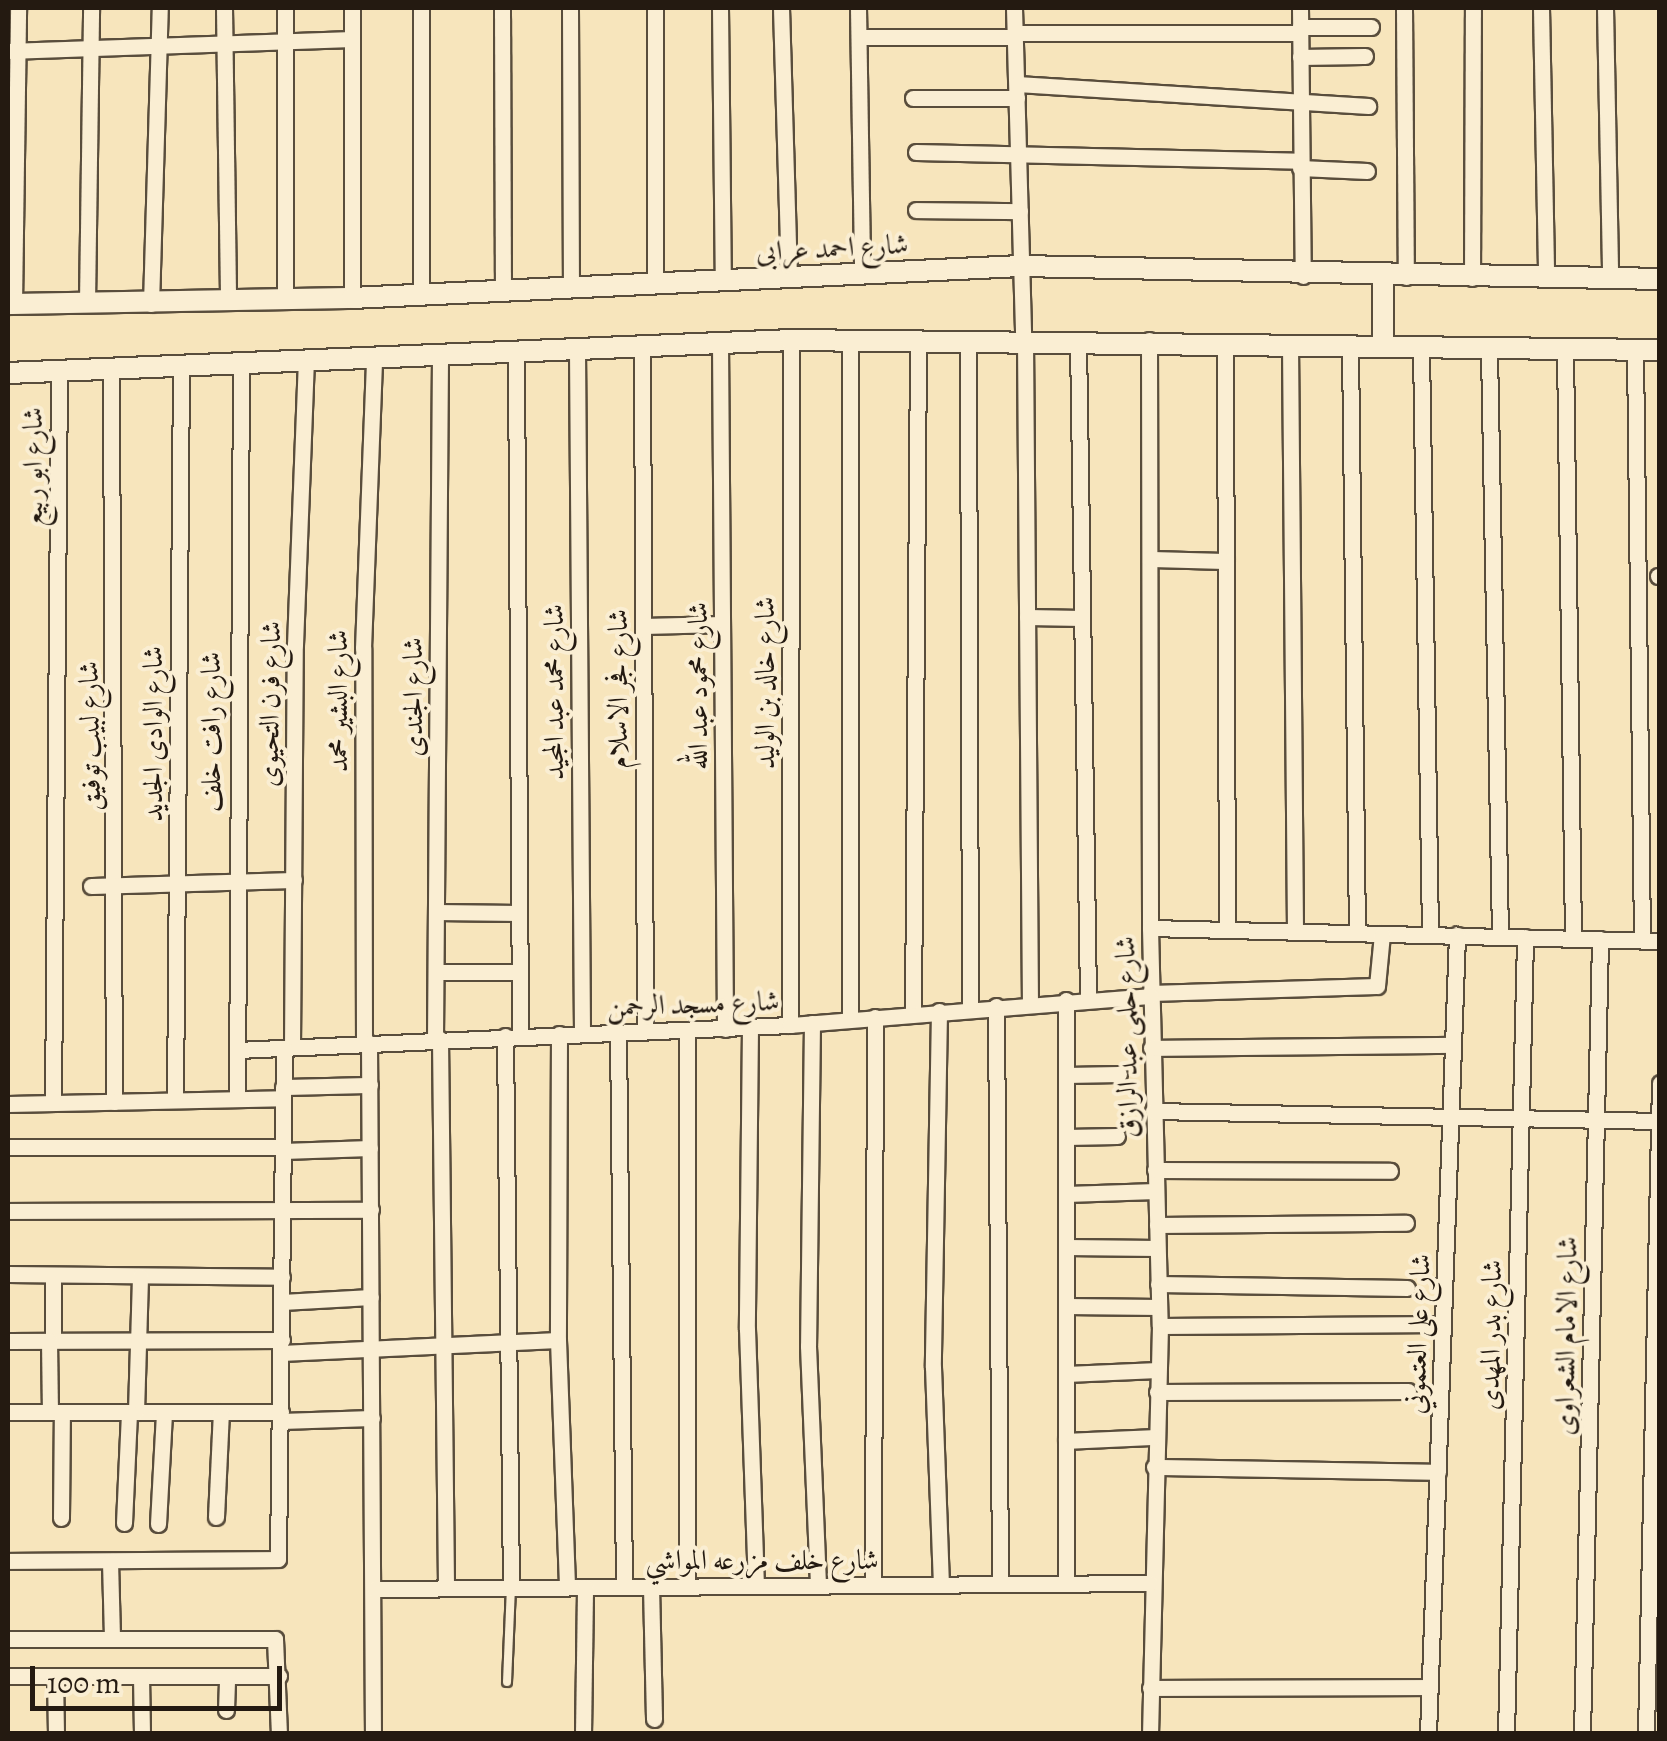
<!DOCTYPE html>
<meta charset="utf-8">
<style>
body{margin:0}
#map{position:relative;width:1667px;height:1741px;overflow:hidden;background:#f7e5bc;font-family:Alegreya,Amiri,serif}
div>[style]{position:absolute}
.roads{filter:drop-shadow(2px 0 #594d3c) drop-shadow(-2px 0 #594d3c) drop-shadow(0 2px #594d3c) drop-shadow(0 -2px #594d3c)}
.service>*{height:8px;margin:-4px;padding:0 4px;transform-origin:4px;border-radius:4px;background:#faeed3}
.minor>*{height:15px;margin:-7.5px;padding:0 7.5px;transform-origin:7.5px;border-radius:7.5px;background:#faeed3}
.tertiary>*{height:20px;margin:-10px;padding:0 10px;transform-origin:10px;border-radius:10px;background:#faeed3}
span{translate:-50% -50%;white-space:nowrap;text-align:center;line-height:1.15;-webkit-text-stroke:8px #faeed3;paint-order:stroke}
.street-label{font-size:28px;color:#241a11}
.frame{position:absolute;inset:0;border:10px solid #241a11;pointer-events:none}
.scale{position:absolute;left:30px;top:1666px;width:252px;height:45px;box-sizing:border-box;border:5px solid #241a11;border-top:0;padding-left:12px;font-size:30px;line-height:35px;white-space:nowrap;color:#241a11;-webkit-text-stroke:8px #faeed3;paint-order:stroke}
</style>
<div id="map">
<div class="roads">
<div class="service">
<div style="left:507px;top:1682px;width:95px;rotate:-87.6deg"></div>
</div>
<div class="minor">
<div style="left:224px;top:8px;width:293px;rotate:89.2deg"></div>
<div style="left:285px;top:8px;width:292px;rotate:90deg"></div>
<div style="left:502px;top:8px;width:280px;rotate:89.8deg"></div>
<div style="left:570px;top:8px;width:278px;rotate:89.8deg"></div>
<div style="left:655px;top:8px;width:275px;rotate:90deg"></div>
<div style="left:720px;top:8px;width:273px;rotate:89.4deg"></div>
<div style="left:781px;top:8px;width:270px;rotate:88.3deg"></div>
<div style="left:858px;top:8px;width:266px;rotate:89.1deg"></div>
<div style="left:1014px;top:8px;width:332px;rotate:88.4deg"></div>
<div style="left:1300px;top:8px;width:268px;rotate:89.4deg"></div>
<div style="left:1404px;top:8px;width:269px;rotate:89.6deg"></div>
<div style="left:1541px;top:8px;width:268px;rotate:88.9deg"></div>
<div style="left:1605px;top:8px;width:270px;rotate:88.9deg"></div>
<div style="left:1300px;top:27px;width:71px"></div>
<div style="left:1015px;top:33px;width:285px"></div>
<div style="left:859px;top:37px;width:156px"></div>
<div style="left:8px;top:51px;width:344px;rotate:-2deg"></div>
<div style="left:1300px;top:57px;width:65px;rotate:-0.9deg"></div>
<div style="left:1017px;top:84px;width:352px;rotate:3.6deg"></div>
<div style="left:913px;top:98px;width:104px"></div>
<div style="left:916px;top:152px;width:384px;rotate:1.3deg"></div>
<div style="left:1300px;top:168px;width:67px;rotate:2.6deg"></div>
<div style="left:916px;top:210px;width:104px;rotate:0.6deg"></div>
<div style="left:1472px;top:278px;width:270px;rotate:-89.8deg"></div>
<div style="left:421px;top:295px;width:287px;rotate:-90deg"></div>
<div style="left:352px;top:298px;width:290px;rotate:-90deg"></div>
<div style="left:87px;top:302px;width:294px;rotate:-89.2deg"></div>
<div style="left:14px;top:303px;width:295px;rotate:-89.2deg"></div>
<div style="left:151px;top:304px;width:296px;rotate:-88.3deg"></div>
<div style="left:968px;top:339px;width:669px;rotate:89.83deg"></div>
<div style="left:1025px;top:340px;width:663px;rotate:89.57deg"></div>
<div style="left:1078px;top:340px;width:658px;rotate:89.13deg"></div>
<div style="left:1149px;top:340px;width:588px;rotate:89.9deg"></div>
<div style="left:1150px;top:928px;width:398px;rotate:88.6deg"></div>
<div style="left:1160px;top:1326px;width:408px;rotate:91.4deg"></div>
<div style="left:1225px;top:342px;width:588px;rotate:89.81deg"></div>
<div style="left:720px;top:343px;width:686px;rotate:89.58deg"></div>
<div style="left:1290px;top:344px;width:587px;rotate:89.51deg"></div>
<div style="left:1350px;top:346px;width:587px;rotate:89.32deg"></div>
<div style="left:642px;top:347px;width:684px;rotate:89.75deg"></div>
<div style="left:1421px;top:348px;width:587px;rotate:89.12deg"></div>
<div style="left:577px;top:350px;width:683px;rotate:89.58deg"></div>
<div style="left:1565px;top:350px;width:588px;rotate:89.22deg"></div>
<div style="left:1635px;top:350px;width:590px;rotate:89.32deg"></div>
<div style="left:1489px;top:351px;width:586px;rotate:88.92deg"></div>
<div style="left:516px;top:353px;width:682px;rotate:89.66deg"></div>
<div style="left:111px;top:370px;width:732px;rotate:89.77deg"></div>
<div style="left:1150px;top:559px;width:76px;rotate:1.5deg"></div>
<div style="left:1658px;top:576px;width:2px"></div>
<div style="left:1027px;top:617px;width:55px;rotate:1deg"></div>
<div style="left:643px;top:626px;width:79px;rotate:-1.5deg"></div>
<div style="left:91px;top:886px;width:203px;rotate:-1.7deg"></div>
<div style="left:436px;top:912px;width:83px;rotate:0.7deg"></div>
<div style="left:1150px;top:928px;width:510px;rotate:1.46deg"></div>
<div style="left:436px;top:972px;width:84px"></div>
<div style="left:1150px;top:993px;width:227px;rotate:-1.8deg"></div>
<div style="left:1377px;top:986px;width:52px;rotate:-84.5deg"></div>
<div style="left:996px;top:1006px;width:578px;rotate:89.6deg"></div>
<div style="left:939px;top:1011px;width:356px;rotate:91deg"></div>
<div style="left:933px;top:1367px;width:217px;rotate:87.9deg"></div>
<div style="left:913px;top:1013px;width:673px;rotate:-89.57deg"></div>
<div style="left:850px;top:1019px;width:679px;rotate:-90deg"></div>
<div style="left:812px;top:1023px;width:323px;rotate:90.7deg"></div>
<div style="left:808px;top:1346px;width:239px;rotate:87.6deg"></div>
<div style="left:790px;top:1025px;width:685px;rotate:-89.92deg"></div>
<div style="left:750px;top:1027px;width:302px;rotate:90.6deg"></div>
<div style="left:747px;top:1329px;width:256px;rotate:88deg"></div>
<div style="left:687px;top:1030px;width:556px;rotate:90deg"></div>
<div style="left:618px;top:1032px;width:554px;rotate:89.38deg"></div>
<div style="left:559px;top:1034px;width:306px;rotate:90.2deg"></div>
<div style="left:558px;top:1340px;width:247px;rotate:87.9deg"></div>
<div style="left:505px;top:1036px;width:551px;rotate:89.38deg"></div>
<div style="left:435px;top:1039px;width:683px;rotate:-89.58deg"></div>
<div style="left:440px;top:1039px;width:549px;rotate:89.37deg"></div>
<div style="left:364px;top:1043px;width:395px;rotate:-90.1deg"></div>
<div style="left:363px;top:648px;width:289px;rotate:-87.8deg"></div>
<div style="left:369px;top:1043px;width:691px;rotate:89.67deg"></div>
<div style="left:292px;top:1047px;width:402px;rotate:-89.6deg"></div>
<div style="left:295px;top:645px;width:283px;rotate:-87.8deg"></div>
<div style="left:1151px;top:1048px;width:302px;rotate:-0.6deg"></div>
<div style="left:237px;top:1050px;width:554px;rotate:-2.59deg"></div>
<div style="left:790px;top:1025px;width:362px;rotate:-4.6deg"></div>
<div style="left:1066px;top:1075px;width:53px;rotate:-1.1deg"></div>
<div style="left:283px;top:1087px;width:87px;rotate:-1.3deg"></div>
<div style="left:237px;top:1099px;width:735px;rotate:-89.69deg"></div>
<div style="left:175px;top:1100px;width:733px;rotate:-89.53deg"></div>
<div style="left:53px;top:1103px;width:731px;rotate:-89.53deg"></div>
<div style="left:8px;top:1104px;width:275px;rotate:-1.2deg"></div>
<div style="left:1153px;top:1111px;width:507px;rotate:1.13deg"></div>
<div style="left:1066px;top:1137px;width:51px;rotate:-1.1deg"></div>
<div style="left:8px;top:1147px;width:275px"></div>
<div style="left:283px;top:1151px;width:87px;rotate:-2deg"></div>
<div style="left:1155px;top:1170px;width:235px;rotate:0.2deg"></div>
<div style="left:1066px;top:1194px;width:90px;rotate:-1.9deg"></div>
<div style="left:8px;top:1211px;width:363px;rotate:-0.2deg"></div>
<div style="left:1157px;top:1225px;width:249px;rotate:-0.5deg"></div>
<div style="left:1066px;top:1247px;width:91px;rotate:0.6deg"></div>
<div style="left:8px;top:1274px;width:274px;rotate:0.6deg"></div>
<div style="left:53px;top:1275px;width:66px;rotate:90deg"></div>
<div style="left:1158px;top:1284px;width:249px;rotate:0.9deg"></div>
<div style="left:282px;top:1302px;width:89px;rotate:-3.2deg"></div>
<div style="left:1066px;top:1306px;width:93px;rotate:0.6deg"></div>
<div style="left:1160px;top:1326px;width:283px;rotate:-0.4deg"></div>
<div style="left:8px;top:1341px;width:274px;rotate:-0.2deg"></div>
<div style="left:49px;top:1341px;width:71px;rotate:89.2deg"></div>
<div style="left:281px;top:1353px;width:277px;rotate:-2.7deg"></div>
<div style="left:1066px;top:1374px;width:92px;rotate:-2.5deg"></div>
<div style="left:1157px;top:1392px;width:251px;rotate:-0.2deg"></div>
<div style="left:8px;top:1412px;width:273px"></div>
<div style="left:136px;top:1412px;width:136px;rotate:-88.3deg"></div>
<div style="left:281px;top:1421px;width:91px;rotate:-1.9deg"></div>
<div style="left:1066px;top:1441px;width:89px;rotate:-2.6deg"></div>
<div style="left:1154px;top:1467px;width:284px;rotate:1deg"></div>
<div style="left:216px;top:1517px;width:105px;rotate:-87.3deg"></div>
<div style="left:61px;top:1518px;width:106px;rotate:-89.5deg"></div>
<div style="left:124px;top:1523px;width:111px;rotate:-87.4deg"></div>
<div style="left:158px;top:1524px;width:112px;rotate:-86.9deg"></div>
<div style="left:8px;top:1561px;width:270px;rotate:-0.4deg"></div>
<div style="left:278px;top:1559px;width:511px;rotate:-89.33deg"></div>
<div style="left:110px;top:1561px;width:77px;rotate:88.5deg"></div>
<div style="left:1066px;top:1583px;width:583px;rotate:-90deg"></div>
<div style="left:873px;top:1585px;width:568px;rotate:-89.8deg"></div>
<div style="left:651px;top:1586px;width:133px;rotate:88.7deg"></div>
<div style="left:374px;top:1589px;width:776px;rotate:-0.44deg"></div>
<div style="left:8px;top:1639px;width:267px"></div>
<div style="left:275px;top:1639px;width:95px;rotate:87.6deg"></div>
<div style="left:8px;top:1676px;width:271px"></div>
<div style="left:55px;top:1676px;width:58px;rotate:89deg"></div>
<div style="left:141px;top:1676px;width:58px;rotate:89deg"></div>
<div style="left:1150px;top:1688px;width:280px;rotate:-0.2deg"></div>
<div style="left:226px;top:1710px;width:34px;rotate:-88deg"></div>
<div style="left:583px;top:1734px;width:147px;rotate:-89.2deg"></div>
<div style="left:1428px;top:1734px;width:800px;rotate:-87.92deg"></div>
<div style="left:1506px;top:1734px;width:797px;rotate:-88.63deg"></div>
<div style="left:1582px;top:1734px;width:795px;rotate:-88.7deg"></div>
<div style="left:1646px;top:1734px;width:651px;rotate:-88.77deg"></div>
</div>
<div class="tertiary">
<div style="left:8px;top:304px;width:344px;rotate:-1deg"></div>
<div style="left:352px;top:298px;width:669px;rotate:-2.74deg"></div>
<div style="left:1020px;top:266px;width:640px;rotate:1.16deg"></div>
<div style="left:1383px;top:347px;width:70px;rotate:-90deg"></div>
<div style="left:8px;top:373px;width:784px;rotate:-2.41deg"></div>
<div style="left:791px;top:340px;width:869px;rotate:0.66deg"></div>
</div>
</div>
<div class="street-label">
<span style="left:832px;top:248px;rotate:-3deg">شارع احمد عرابى</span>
<span style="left:33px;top:467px;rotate:-90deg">شارع ابو ربيع</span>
<span style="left:765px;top:683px;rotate:-90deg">شارع خالد بن الوليد</span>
<span style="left:698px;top:686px;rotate:-90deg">شارع محمود عبد الله</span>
<span style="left:618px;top:689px;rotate:-90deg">شارع فجر الاسلام</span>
<span style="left:554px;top:692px;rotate:-90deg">شارع محمد عبد المجيد</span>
<span style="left:413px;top:697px;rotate:-90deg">شارع الجندى</span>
<span style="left:338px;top:701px;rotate:-90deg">شارع البشير محمد</span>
<span style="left:270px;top:704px;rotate:-89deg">شارع فرن التحيوى</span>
<span style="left:211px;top:732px;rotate:-90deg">شارع رافت خلف</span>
<span style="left:153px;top:734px;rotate:-90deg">شارع الوادى الجديد</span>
<span style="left:90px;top:736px;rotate:-91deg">شارع لبيب توفيق</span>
<span style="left:693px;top:1004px;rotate:-2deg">شارع مسجد الرحمن</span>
<span style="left:1127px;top:1037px;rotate:-91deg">شارع حلمى عبد الرازق</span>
<span style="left:1418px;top:1334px;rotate:-88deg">شارع على العتموني</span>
<span style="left:1491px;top:1335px;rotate:-89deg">شارع بدر المهدى</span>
<span style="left:1566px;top:1336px;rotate:-89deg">شارع الامام الشعراوى</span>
<span style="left:762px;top:1560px">شارع خلف مزرعه المواشي</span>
</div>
<div class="frame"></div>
<div class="scale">100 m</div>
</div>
